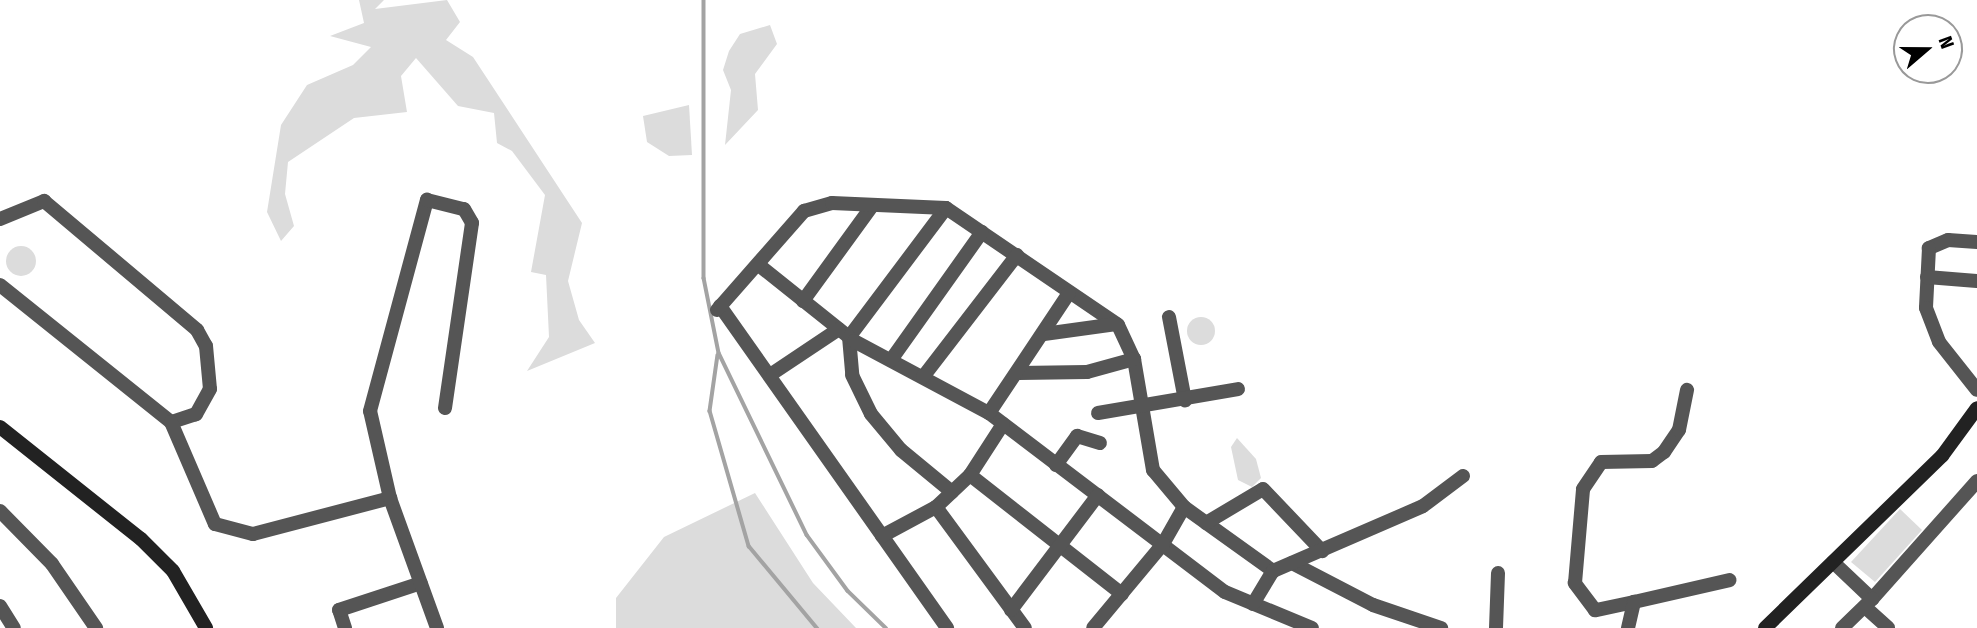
<!DOCTYPE html>
<style>
body{margin:0}
#map{position:relative;width:1977px;height:628px;overflow:hidden;background:#fff;font-family:"Fira Sans Condensed",sans-serif}
div>[style]{position:absolute}
.green>*{inset:0;background:#dcdcdc}
.round{border-radius:50%}
.stream>*{height:3.5px;margin:-1.75px;padding:0 1.75px;transform-origin:1.75px;border-radius:1.75px;background:#a3a3a3}
.street>*{height:14px;margin:-7px;padding:0 7px;transform-origin:7px;border-radius:7px;background:#555}
.secondary>*{height:14px;margin:-7px;padding:0 7px;transform-origin:7px;border-radius:7px;background:#222}
span{translate:-50% -50%;white-space:nowrap;text-align:center;line-height:1.15;-webkit-text-stroke:7px #fff;paint-order:stroke}
.north{position:absolute;left:1893px;top:14px;width:70px;height:70px;box-sizing:border-box;background:#fff;border:2px solid #999;border-radius:50%;rotate:70deg;font-size:19px;font-weight:700;line-height:28px;text-align:center;color:#000}
.north::after{content:'';display:block;margin:auto;width:24px;height:32px;background:#000;clip-path:polygon(50% 0,100% 100%,50% 72%,0 100%)}
</style>
<div id="map">
<div class="green">
<div style="clip-path:polygon(359px 0,384px 0,375px 9px,447px 0,460px 22px,446px 40px,473px 57px,582px 223px,568px 281px,579px 320px,595px 343px,527px 371px,549px 337px,546px 275px,531px 272px,545px 195px,512px 151px,497px 143px,494px 113px,458px 106px,416px 58px,401px 76px,407px 112px,354px 118px,288px 162px,285px 194px,294px 226px,281px 241px,267px 212px,281px 125px,307px 85px,353px 65px,371px 47px,330px 36px,364px 23px)"></div>
<div style="clip-path:polygon(770px 25px,777px 44px,755px 74px,758px 110px,725px 145px,731px 90px,723px 70px,729px 51px,740px 34px)"></div>
<div style="clip-path:polygon(689px 105px,692px 155px,669px 156px,647px 142px,643px 116px)"></div>
<div class="round" style="left:6px;top:246px;width:30px;height:30px"></div>
<div class="round" style="left:1187px;top:317px;width:28px;height:28px"></div>
<div style="clip-path:polygon(1237px 438px,1256px 459px,1261px 478px,1252px 487px,1238px 480px,1231px 447px)"></div>
<div style="clip-path:polygon(755px 493px,813px 583px,856px 628px,616px 628px,616px 598px,664px 537px)"></div>
<div style="clip-path:polygon(1900px 509px,1922px 530px,1875px 582px,1851px 562px)"></div>
</div>
<div class="stream">
<div style="left:704px;top:0;width:278px;rotate:90deg"></div>
<div style="left:704px;top:278px;width:76px;rotate:78.7deg"></div>
<div style="left:719px;top:353px;width:202px;rotate:64.2deg"></div>
<div style="left:807px;top:535px;width:69px;rotate:53.8deg"></div>
<div style="left:848px;top:591px;width:53px;rotate:44.2deg"></div>
<div style="left:718px;top:355px;width:57px;rotate:98.1deg"></div>
<div style="left:710px;top:411px;width:141px;rotate:73.9deg"></div>
<div style="left:749px;top:546px;width:107px;rotate:50.3deg"></div>
</div>
<div class="street">
<div style="left:946px;top:208px;width:161px;rotate:126.9deg"></div>
<div style="left:849px;top:337px;width:38px;rotate:85deg"></div>
<div style="left:852px;top:375px;width:43px;rotate:64deg"></div>
<div style="left:871px;top:414px;width:47px;rotate:50.2deg"></div>
<div style="left:901px;top:450px;width:66px;rotate:39.5deg"></div>
<div style="left:0;top:219px;width:48px;rotate:-22.2deg"></div>
<div style="left:44px;top:201px;width:200px;rotate:40.1deg"></div>
<div style="left:197px;top:330px;width:18px;rotate:61deg"></div>
<div style="left:206px;top:346px;width:43px;rotate:84.7deg"></div>
<div style="left:210px;top:389px;width:29px;rotate:119deg"></div>
<div style="left:196px;top:414px;width:26px;rotate:162deg"></div>
<div style="left:1977px;top:242px;width:29px;rotate:-176deg"></div>
<div style="left:1948px;top:240px;width:21px;rotate:157deg"></div>
<div style="left:1929px;top:248px;width:60px;rotate:92.9deg"></div>
<div style="left:1926px;top:308px;width:36px;rotate:69deg"></div>
<div style="left:1939px;top:342px;width:61px;rotate:51.6deg"></div>
<div style="left:760px;top:266px;width:120px;rotate:38.6deg"></div>
<div style="left:854px;top:341px;width:153px;rotate:28.1deg"></div>
<div style="left:989px;top:413px;width:296px;rotate:37.2deg"></div>
<div style="left:1225px;top:592px;width:94px;rotate:22.5deg"></div>
<div style="left:1927px;top:277px;width:50px;rotate:4.6deg"></div>
<div style="left:0;top:285px;width:219px;rotate:38.7deg"></div>
<div style="left:171px;top:422px;width:111px;rotate:66.7deg"></div>
<div style="left:215px;top:524px;width:39px;rotate:15deg"></div>
<div style="left:253px;top:534px;width:142px;rotate:-14.7deg"></div>
<div style="left:803px;top:301px;width:117px;rotate:-54deg"></div>
<div style="left:720px;top:306px;width:394px;rotate:54.8deg"></div>
<div style="left:717px;top:310px;width:132px;rotate:-48.7deg"></div>
<div style="left:804px;top:211px;width:29px;rotate:-16deg"></div>
<div style="left:832px;top:203px;width:114px;rotate:2.5deg"></div>
<div style="left:946px;top:208px;width:208px;rotate:34.2deg"></div>
<div style="left:1118px;top:325px;width:38px;rotate:65deg"></div>
<div style="left:1134px;top:359px;width:113px;rotate:80.3deg"></div>
<div style="left:1153px;top:470px;width:48px;rotate:50deg"></div>
<div style="left:1184px;top:507px;width:43px;rotate:119.6deg"></div>
<div style="left:1163px;top:544px;width:109px;rotate:129.8deg"></div>
<div style="left:1169px;top:317px;width:85px;rotate:79.1deg"></div>
<div style="left:1044px;top:334px;width:73px;rotate:-7.9deg"></div>
<div style="left:891px;top:360px;width:157px;rotate:-54.6deg"></div>
<div style="left:773px;top:373px;width:79px;rotate:-33.7deg"></div>
<div style="left:1019px;top:373px;width:68px;rotate:-0.8deg"></div>
<div style="left:1087px;top:372px;width:49px;rotate:-15.5deg"></div>
<div style="left:923px;top:377px;width:154px;rotate:-52.4deg"></div>
<div style="left:989px;top:413px;width:144px;rotate:-56.3deg"></div>
<div style="left:1098px;top:413px;width:142px;rotate:-9.7deg"></div>
<div style="left:1003px;top:424px;width:61px;rotate:122.9deg"></div>
<div style="left:970px;top:475px;width:47px;rotate:136.7deg"></div>
<div style="left:936px;top:507px;width:150px;rotate:53.7deg"></div>
<div style="left:1056px;top:465px;width:36px;rotate:-54deg"></div>
<div style="left:1077px;top:436px;width:24px;rotate:17deg"></div>
<div style="left:970px;top:475px;width:193px;rotate:38.1deg"></div>
<div style="left:1184px;top:507px;width:110px;rotate:35.7deg"></div>
<div style="left:0;top:511px;width:74px;rotate:45.5deg"></div>
<div style="left:52px;top:564px;width:78px;rotate:55.5deg"></div>
<div style="left:1206px;top:523px;width:66px;rotate:-30.8deg"></div>
<div style="left:1263px;top:489px;width:86px;rotate:46.4deg"></div>
<div style="left:882px;top:536px;width:61px;rotate:-28.2deg"></div>
<div style="left:1833px;top:562px;width:54px;rotate:43.5deg"></div>
<div style="left:1872px;top:599px;width:158px;rotate:-48.3deg"></div>
<div style="left:1292px;top:563px;width:91px;rotate:27.4deg"></div>
<div style="left:1373px;top:605px;width:72px;rotate:18.7deg"></div>
<div style="left:1634px;top:602px;width:40px;rotate:168deg"></div>
<div style="left:1595px;top:610px;width:34px;rotate:-127deg"></div>
<div style="left:1575px;top:583px;width:94px;rotate:-85.1deg"></div>
<div style="left:1583px;top:489px;width:32px;rotate:-56deg"></div>
<div style="left:1601px;top:462px;width:51px;rotate:-1.1deg"></div>
<div style="left:1652px;top:461px;width:15px;rotate:-37deg"></div>
<div style="left:1664px;top:452px;width:27px;rotate:-56deg"></div>
<div style="left:1679px;top:430px;width:41px;rotate:-78.7deg"></div>
<div style="left:1253px;top:604px;width:39px;rotate:-59deg"></div>
<div style="left:1273px;top:571px;width:163px;rotate:-23.4deg"></div>
<div style="left:1423px;top:506px;width:50px;rotate:-36.9deg"></div>
<div style="left:0;top:606px;width:26px;rotate:58deg"></div>
<div style="left:1865px;top:607px;width:31px;rotate:42deg"></div>
<div style="left:1011px;top:610px;width:144px;rotate:-52.9deg"></div>
<div style="left:345px;top:628px;width:19px;rotate:-108deg"></div>
<div style="left:339px;top:610px;width:86px;rotate:-18.2deg"></div>
<div style="left:437px;top:628px;width:138px;rotate:-109.9deg"></div>
<div style="left:390px;top:498px;width:89px;rotate:-102.9deg"></div>
<div style="left:370px;top:411px;width:219px;rotate:-74.9deg"></div>
<div style="left:427px;top:200px;width:38px;rotate:14deg"></div>
<div style="left:464px;top:209px;width:16px;rotate:60deg"></div>
<div style="left:472px;top:223px;width:187px;rotate:98.3deg"></div>
<div style="left:1496px;top:628px;width:55px;rotate:-87.9deg"></div>
<div style="left:1628px;top:628px;width:27px;rotate:-77deg"></div>
<div style="left:1634px;top:602px;width:98px;rotate:-12.9deg"></div>
<div style="left:1842px;top:628px;width:42px;rotate:-44deg"></div>
</div>
<div class="secondary">
<div style="left:0;top:427px;width:180px;rotate:38.5deg"></div>
<div style="left:141px;top:539px;width:45px;rotate:45deg"></div>
<div style="left:173px;top:571px;width:66px;rotate:59.9deg"></div>
<div style="left:1765px;top:628px;width:247px;rotate:-44.2deg"></div>
<div style="left:1942px;top:456px;width:59px;rotate:-53.9deg"></div>
</div>
<div class="north">N</div>
</div>
